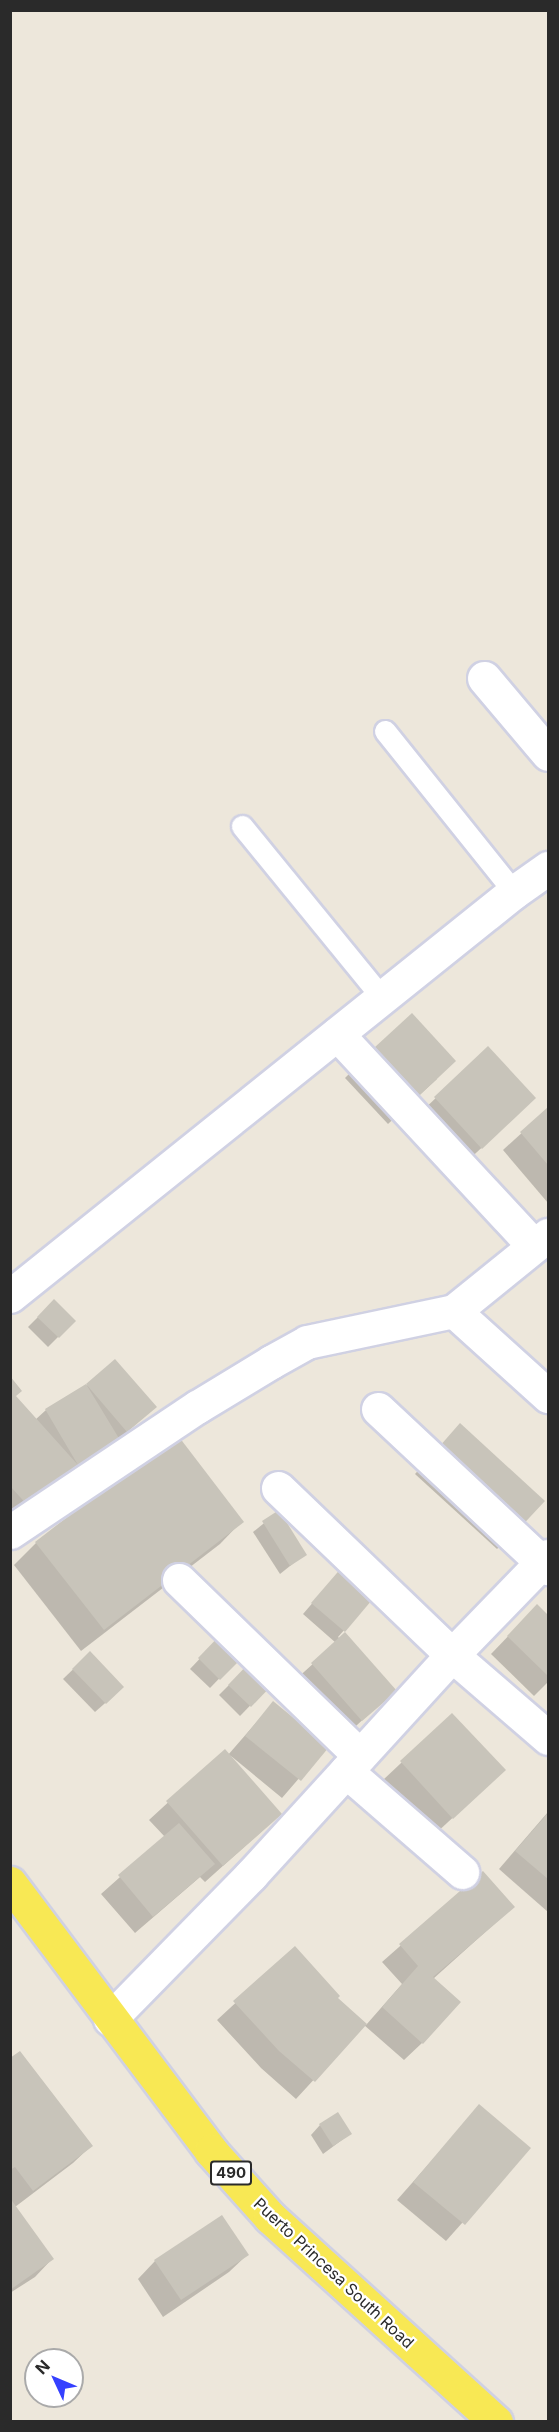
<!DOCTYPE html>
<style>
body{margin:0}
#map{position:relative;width:559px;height:2432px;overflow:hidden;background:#ede7db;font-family:Inter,sans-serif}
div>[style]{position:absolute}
.shadow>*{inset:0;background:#0003}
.building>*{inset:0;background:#c8c4ba}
.roads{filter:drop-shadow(2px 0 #d0d1e3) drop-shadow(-2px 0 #d0d1e3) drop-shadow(0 2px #d0d1e3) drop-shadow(0 -2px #d0d1e3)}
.lane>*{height:21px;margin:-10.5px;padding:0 10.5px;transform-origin:10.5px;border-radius:10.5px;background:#fff}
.street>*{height:33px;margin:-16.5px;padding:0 16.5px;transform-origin:16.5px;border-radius:16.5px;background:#fff}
.primary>*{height:33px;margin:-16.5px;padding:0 16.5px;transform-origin:16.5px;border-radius:16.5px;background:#f8e854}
span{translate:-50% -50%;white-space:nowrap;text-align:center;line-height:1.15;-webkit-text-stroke:4.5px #fff;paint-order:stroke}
.shield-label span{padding:2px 4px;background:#fff;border:2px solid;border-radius:4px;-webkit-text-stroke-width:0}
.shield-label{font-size:15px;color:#2a2a2a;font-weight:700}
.street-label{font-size:16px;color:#2a2a2a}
.frame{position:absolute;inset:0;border:12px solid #2a2a2a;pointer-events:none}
.north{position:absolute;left:24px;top:2348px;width:60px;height:60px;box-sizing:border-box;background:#fff;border:2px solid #aaa;border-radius:50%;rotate:314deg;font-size:16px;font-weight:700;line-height:24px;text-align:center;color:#2a2a2a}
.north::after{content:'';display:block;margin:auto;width:21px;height:27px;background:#3540ff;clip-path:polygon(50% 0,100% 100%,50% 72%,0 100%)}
</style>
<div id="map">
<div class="shadow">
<div style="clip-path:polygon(488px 1048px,517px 1115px,463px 1165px,417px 1116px)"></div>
<div style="clip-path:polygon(363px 1060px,437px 1079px,388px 1124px,345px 1078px)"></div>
<div style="clip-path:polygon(548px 1109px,548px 1203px,503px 1150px)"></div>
<div style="clip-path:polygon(54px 1301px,74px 1321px,48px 1347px,28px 1327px)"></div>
<div style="clip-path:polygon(10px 1378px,14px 1397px,35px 1420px,46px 1410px,87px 1385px,155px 1407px,109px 1448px,10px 1523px)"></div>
<div style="clip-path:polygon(443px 1443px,515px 1531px,497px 1549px,415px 1474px)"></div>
<div style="clip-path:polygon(278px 1512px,305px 1554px,280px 1574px,253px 1532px)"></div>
<div style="clip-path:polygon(242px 1521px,220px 1544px,81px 1651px,14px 1565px,36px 1543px)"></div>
<div style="clip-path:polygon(334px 1578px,375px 1595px,338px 1637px,394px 1691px,344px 1737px,294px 1681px,336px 1643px,303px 1614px)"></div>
<div style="clip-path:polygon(537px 1606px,548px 1617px,548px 1682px,534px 1696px,491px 1654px)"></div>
<div style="clip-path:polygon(225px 1632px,245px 1652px,210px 1688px,190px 1669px)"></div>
<div style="clip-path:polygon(90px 1653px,112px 1697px,95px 1712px,63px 1679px)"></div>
<div style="clip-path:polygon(252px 1662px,273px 1682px,240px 1716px,219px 1695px)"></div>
<div style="clip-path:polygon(273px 1703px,326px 1747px,282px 1798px,231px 1756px,262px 1831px,205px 1882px,200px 1877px,135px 1933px,101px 1894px,165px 1837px,149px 1820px,224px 1751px,228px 1755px)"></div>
<div style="clip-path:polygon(452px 1715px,486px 1787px,434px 1835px,383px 1780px)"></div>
<div style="clip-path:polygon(548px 1812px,548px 1912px,499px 1869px)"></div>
<div style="clip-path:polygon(483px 1873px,513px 1907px,433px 1979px,422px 2043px,404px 2060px,364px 2025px,296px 2099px,261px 2068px,217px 2020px,295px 1948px,336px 1998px,366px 2025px,402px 1984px,382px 1962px)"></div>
<div style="clip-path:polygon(10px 2060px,91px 2146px,73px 2163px,15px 2207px,52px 2259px,35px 2277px,10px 2293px)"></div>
<div style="clip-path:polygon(480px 2106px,529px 2148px,446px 2241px,397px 2200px)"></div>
<div style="clip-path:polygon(320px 2125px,350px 2134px,323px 2154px,311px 2135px)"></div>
<div style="clip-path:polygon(247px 2255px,229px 2272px,163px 2317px,138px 2279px,155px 2261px)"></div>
</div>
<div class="building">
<div style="clip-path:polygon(412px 1013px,456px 1061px,406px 1108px,362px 1059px)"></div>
<div style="clip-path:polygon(488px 1046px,536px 1098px,482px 1149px,434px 1097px)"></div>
<div style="clip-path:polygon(548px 1107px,548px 1165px,520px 1132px)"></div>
<div style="clip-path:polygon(54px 1299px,76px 1321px,59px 1338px,37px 1317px)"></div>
<div style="clip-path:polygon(115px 1359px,157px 1407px,127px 1432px,86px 1384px)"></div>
<div style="clip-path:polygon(10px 1376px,22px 1391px,16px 1396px,78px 1465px,45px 1409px,86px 1384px,120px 1440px,78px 1465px,30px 1508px,10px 1486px)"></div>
<div style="clip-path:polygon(460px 1423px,545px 1501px,516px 1532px,432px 1455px)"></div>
<div style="clip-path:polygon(176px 1433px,244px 1522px,104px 1630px,35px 1542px)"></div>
<div style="clip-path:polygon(279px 1510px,307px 1555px,290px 1566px,262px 1521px)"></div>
<div style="clip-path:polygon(343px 1566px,377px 1594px,345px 1632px,311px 1603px)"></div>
<div style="clip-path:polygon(537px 1604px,548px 1615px,548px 1676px,507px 1636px)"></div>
<div style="clip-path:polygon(225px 1630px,248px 1652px,220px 1680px,198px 1658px)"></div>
<div style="clip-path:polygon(345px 1632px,397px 1691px,362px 1721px,311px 1663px)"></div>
<div style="clip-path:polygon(90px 1651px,124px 1687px,106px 1704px,72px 1669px)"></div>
<div style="clip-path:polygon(252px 1660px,275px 1682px,251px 1707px,228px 1685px)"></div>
<div style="clip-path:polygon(273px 1701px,329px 1747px,301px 1781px,245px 1736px)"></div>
<div style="clip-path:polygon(452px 1713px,506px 1770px,453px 1819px,400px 1761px)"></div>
<div style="clip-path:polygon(225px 1749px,282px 1814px,223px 1866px,166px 1801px)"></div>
<div style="clip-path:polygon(548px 1813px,548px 1879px,515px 1851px)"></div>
<div style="clip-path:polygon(179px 1823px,215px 1864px,153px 1917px,118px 1875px)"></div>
<div style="clip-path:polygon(483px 1871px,515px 1907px,433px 1977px,461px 2002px,423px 2044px,382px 2007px,418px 1966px,399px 1944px)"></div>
<div style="clip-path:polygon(295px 1946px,340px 1996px,338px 1998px,367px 2024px,315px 2082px,279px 2051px,233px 2001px)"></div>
<div style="clip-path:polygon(20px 2051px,93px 2146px,33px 2191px,15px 2167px,10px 2170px,10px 2058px)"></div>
<div style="clip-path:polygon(479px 2104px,531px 2148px,465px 2225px,413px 2182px)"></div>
<div style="clip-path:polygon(338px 2112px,352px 2134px,333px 2146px,319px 2124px)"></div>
<div style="clip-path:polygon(10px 2198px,54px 2259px,10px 2290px)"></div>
<div style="clip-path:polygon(222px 2215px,249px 2255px,181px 2300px,154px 2260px)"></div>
</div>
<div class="roads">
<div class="lane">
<div style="left:385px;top:731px;width:206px;rotate:51.3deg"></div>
<div style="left:242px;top:826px;width:223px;rotate:50.8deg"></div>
</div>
<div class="street">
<div style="left:484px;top:678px;width:99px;rotate:49.9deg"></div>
<div style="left:337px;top:1034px;width:289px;rotate:47.1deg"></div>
<div style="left:10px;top:1296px;width:646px;rotate:-38.72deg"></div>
<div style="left:514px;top:892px;width:42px;rotate:-35.2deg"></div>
<div style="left:454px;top:1311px;width:127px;rotate:42.1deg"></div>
<div style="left:378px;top:1409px;width:233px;rotate:43.1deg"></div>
<div style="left:278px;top:1488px;width:241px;rotate:43.8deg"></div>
<div style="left:452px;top:1655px;width:127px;rotate:40.8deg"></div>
<div style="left:10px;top:1532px;width:225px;rotate:-33.8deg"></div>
<div style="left:197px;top:1407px;width:87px;rotate:-31.3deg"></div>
<div style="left:271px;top:1362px;width:41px;rotate:-29.1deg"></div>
<div style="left:307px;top:1342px;width:150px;rotate:-11.9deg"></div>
<div style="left:454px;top:1311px;width:121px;rotate:-39deg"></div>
<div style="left:179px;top:1580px;width:252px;rotate:44.2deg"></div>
<div style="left:346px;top:1771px;width:154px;rotate:41deg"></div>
<div style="left:110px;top:2019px;width:202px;rotate:-45.6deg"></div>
<div style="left:251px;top:1875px;width:298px;rotate:-47.6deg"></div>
<div style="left:452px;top:1655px;width:138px;rotate:-45.9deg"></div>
</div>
<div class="primary">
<div style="left:10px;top:1883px;width:335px;rotate:53.1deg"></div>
<div style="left:211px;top:2151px;width:89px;rotate:48.2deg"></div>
<div style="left:270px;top:2217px;width:305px;rotate:42.2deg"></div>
</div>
</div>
<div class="shield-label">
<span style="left:231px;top:2173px">490</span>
</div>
<div class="street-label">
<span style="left:334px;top:2273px;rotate:43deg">Puerto Princesa South Road</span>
</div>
<div class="frame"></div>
<div class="north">N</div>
</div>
